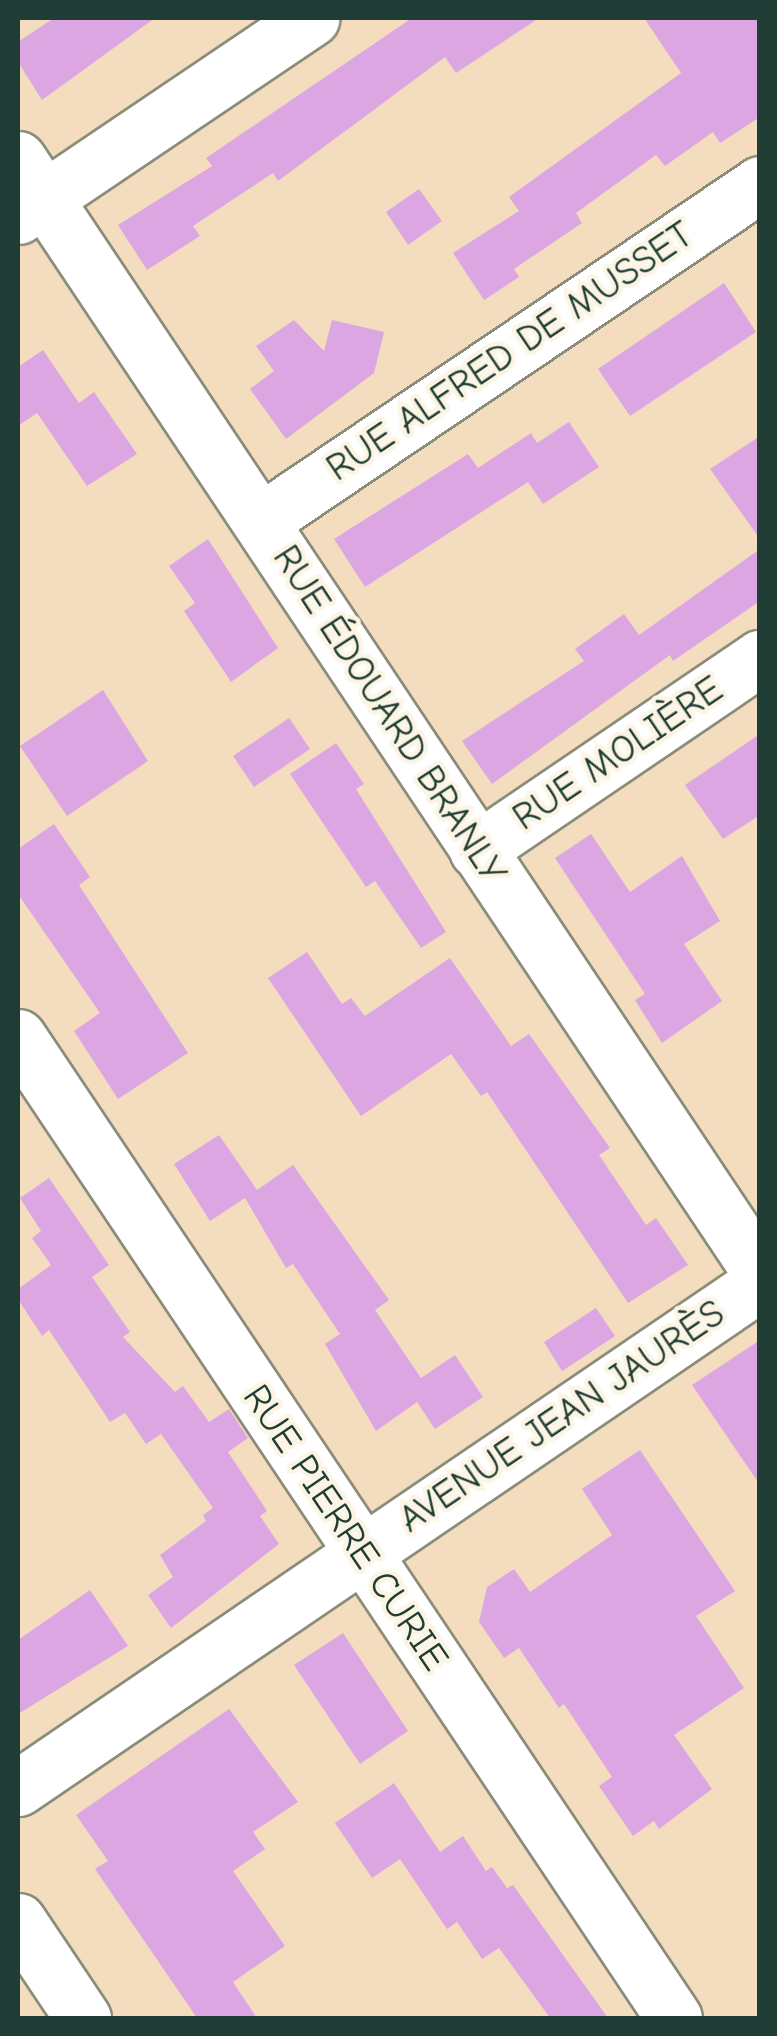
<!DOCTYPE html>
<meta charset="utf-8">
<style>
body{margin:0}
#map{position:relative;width:777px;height:2036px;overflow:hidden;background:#f4ddbf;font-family:"Comic Neue",sans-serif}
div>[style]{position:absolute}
.building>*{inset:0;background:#dba6e2}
.roads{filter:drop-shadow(2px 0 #8a8d7a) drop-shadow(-2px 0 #8a8d7a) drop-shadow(0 2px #8a8d7a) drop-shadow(0 -2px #8a8d7a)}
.minor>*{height:55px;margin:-27.5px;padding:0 27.5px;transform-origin:27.5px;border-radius:27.5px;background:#fff}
span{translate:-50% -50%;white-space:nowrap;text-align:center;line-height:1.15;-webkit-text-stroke:9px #fcf5e5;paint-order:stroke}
.street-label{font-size:38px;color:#1f3d34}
.frame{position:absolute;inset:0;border:20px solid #1f3d34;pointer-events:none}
</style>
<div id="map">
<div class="building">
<div style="clip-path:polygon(54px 18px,155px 18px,42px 100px,18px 62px,18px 42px)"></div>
<div style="clip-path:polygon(412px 18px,539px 18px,456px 73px,445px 57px,278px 181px,273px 173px,193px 226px,200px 236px,147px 270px,118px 225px,212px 166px,206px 158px)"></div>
<div style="clip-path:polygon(644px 18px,760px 18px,760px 117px,720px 143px,713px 132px,665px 166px,656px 155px,576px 213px,582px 223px,514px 269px,519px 277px,484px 300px,453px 253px,519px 211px,509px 197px,681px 73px)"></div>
<div style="clip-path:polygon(419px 189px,442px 221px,408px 245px,386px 212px)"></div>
<div style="clip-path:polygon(724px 283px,756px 332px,630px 416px,598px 369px)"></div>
<div style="clip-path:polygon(294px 320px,324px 351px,332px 320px,384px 332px,374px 373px,286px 439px,250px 389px,274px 371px,256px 346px)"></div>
<div style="clip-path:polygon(43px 350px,79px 403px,94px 392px,137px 454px,87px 486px,37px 413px,18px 426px,18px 367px)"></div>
<div style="clip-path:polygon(569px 422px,599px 467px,543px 504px,528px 482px,365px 587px,334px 539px,468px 454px,478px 468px,531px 433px,537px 443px)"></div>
<div style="clip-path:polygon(760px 436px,760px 539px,710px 469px)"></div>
<div style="clip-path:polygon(208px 539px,278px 648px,231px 682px,184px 611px,195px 603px,169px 566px)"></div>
<div style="clip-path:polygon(760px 549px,760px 601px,673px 661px,670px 655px,492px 784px,462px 741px,584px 661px,575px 649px,624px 614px,639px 635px)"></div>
<div style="clip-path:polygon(103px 690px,148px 761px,67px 816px,20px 746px)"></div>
<div style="clip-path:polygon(289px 718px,310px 749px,254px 787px,233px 756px)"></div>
<div style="clip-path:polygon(760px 734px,760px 815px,723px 839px,685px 785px)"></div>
<div style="clip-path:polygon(336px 743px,364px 784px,356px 789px,446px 932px,421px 948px,375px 881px,366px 887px,290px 774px)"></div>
<div style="clip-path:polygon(54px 824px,90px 877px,79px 885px,188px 1053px,118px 1099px,74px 1031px,100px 1013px,18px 894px,18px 849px)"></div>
<div style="clip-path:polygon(591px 834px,630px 892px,682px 856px,720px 921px,684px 944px,722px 1001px,662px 1043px,635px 1000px,645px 994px,555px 858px)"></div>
<div style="clip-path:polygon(307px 952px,342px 1004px,351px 998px,365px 1016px,450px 958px,511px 1046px,529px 1034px,610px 1148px,599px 1155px,646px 1225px,656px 1218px,688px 1265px,628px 1303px,487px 1092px,481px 1096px,451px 1054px,361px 1116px,268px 978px)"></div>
<div style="clip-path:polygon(219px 1135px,257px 1190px,293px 1165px,389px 1300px,375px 1310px,421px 1378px,455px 1355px,483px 1397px,435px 1429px,417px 1402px,376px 1431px,325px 1344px,340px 1334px,293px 1264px,286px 1268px,245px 1198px,210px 1221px,174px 1164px)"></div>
<div style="clip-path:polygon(49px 1178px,109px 1265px,92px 1277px,130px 1332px,123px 1337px,175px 1392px,183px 1386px,209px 1422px,229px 1409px,248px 1438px,228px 1452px,267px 1511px,260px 1516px,279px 1544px,171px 1628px,148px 1595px,173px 1577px,160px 1555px,206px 1521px,203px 1515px,213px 1508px,161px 1434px,146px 1444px,125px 1413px,110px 1422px,49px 1330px,42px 1336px,18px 1299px,18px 1289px,51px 1265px,32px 1238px,41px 1231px,20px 1198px)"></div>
<div style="clip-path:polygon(596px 1308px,615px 1336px,562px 1371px,544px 1342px)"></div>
<div style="clip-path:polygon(760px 1340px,760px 1485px,692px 1385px)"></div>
<div style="clip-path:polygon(640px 1450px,735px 1591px,696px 1616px,744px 1688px,674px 1735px,712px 1789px,659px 1829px,654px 1821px,633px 1836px,599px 1786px,612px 1777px,564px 1704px,559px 1708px,519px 1648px,504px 1658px,479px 1622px,487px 1587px,514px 1569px,530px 1592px,612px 1535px,582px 1489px)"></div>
<div style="clip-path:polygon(90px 1590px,128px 1646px,18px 1714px,18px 1640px)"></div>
<div style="clip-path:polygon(343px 1633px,408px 1731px,360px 1764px,294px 1665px)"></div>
<div style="clip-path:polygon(229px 1709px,298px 1802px,253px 1832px,265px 1849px,233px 1871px,285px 1946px,233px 1982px,257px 2018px,197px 2018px,95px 1869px,108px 1861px,76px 1815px)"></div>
<div style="clip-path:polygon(394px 1783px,440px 1852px,463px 1836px,486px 1871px,492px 1867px,507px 1888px,513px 1885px,608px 2018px,550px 2018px,499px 1948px,482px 1959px,457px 1922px,447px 1929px,400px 1859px,372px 1878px,335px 1823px)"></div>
</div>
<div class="roads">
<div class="minor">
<div style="left:18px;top:159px;width:1338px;rotate:56.31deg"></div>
<div style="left:18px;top:216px;width:354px;rotate:-34deg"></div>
<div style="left:261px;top:521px;width:602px;rotate:-34.03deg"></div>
<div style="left:477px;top:850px;width:342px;rotate:-34.2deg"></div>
<div style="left:18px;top:1037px;width:1180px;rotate:56.23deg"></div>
<div style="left:18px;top:1788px;width:898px;rotate:-34.24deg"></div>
<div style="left:18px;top:1921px;width:117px;rotate:56.2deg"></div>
</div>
</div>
<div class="street-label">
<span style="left:510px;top:352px;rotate:-34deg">RUE ALFRED DE MUSSET</span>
<span style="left:389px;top:715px;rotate:57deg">RUE ÉDOUARD BRANLY</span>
<span style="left:618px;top:754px;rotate:-34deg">RUE MOLIÈRE</span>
<span style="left:562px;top:1417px;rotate:-34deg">AVENUE JEAN JAURÈS</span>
<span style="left:345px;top:1528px;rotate:56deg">RUE PIERRE CURIE</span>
</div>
<div class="frame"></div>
</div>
